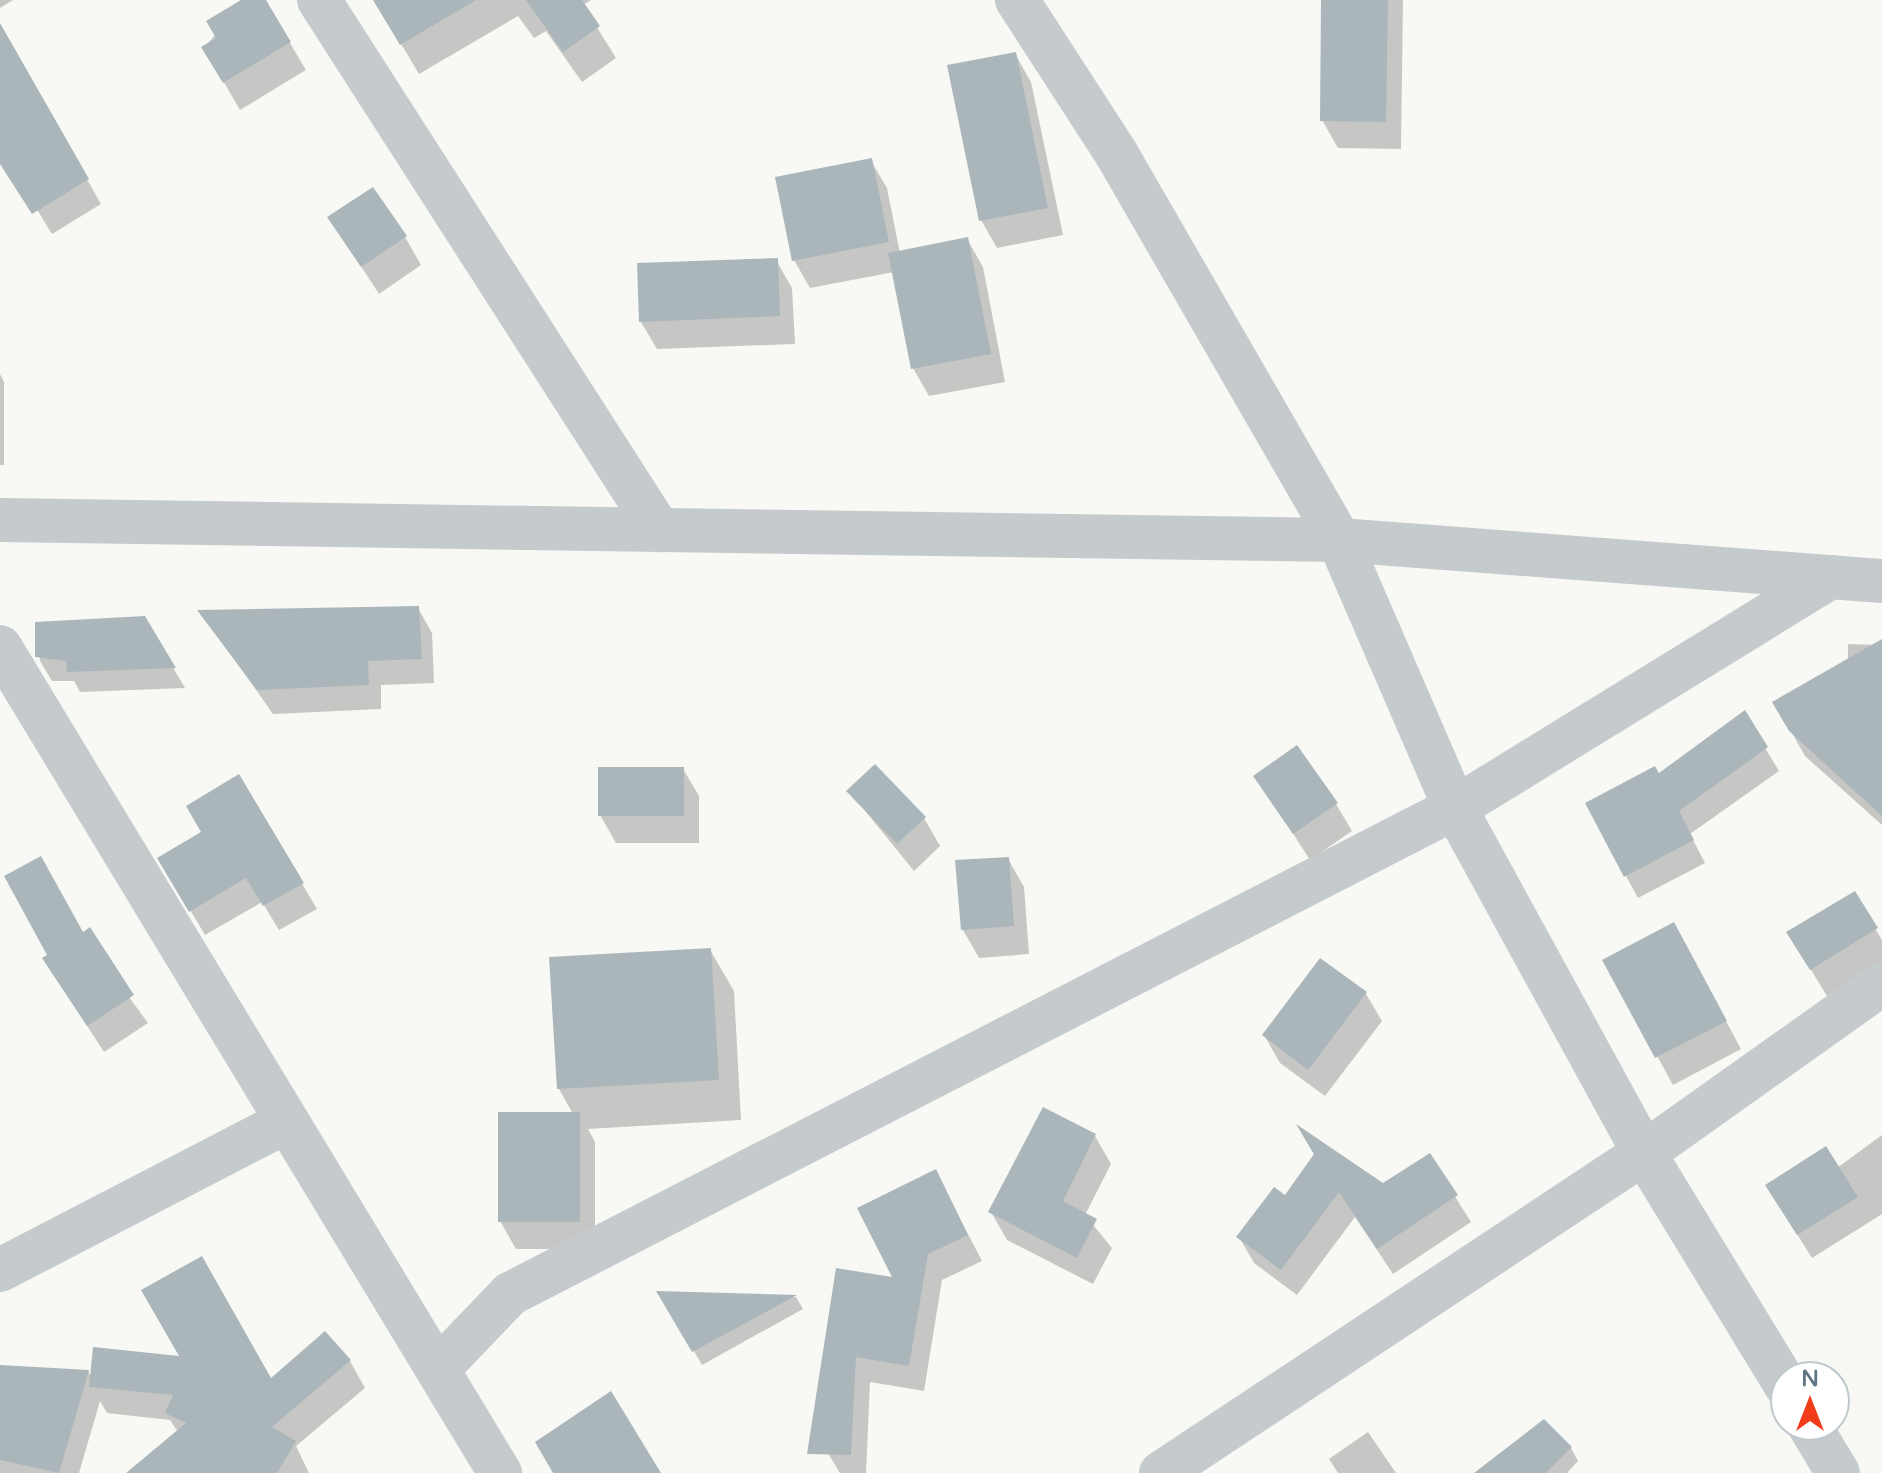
<!DOCTYPE html>
<style>
body{margin:0}
#map{position:relative;width:1882px;height:1473px;overflow:hidden;background:#f8f8f5;font-family:"Varela Round",sans-serif}
div>[style]{position:absolute}
.shadow>*{inset:0;background:#0003}
.building>*{inset:0;background:#abb6bb}
.minor>*{height:44px;margin:-22px;padding:0 22px;transform-origin:22px;border-radius:22px;background:#c5cacd}
span{translate:-50% -50%;white-space:nowrap;text-align:center;line-height:1.15;-webkit-text-stroke:8px #fff;paint-order:stroke}
.north{position:absolute;left:1770px;top:1361px;width:80px;height:80px;box-sizing:border-box;background:#fff;border:2px solid #bfc8cd;border-radius:50%;rotate:0deg;font-size:22px;font-weight:700;line-height:32px;text-align:center;color:#607683}
.north::after{content:'';display:block;margin:auto;width:28px;height:36px;background:#f23d1b;clip-path:polygon(50% 0,100% 100%,50% 72%,0 100%)}
</style>
<div id="map">
<div class="shadow">
<div style="clip-path:polygon(0 0,13px 0,0 8px)"></div>
<div style="clip-path:polygon(245px 0,290px 43px,306px 70px,240px 110px,204px 48px)"></div>
<div style="clip-path:polygon(375px 0,591px 0,583px 5px,616px 58px,582px 82px,546px 31px,534px 38px,518px 16px,419px 74px)"></div>
<div style="clip-path:polygon(1323px 0,1403px 0,1401px 149px,1338px 148px,1322px 120px)"></div>
<div style="clip-path:polygon(0 26px,101px 204px,52px 234px,0 149px)"></div>
<div style="clip-path:polygon(1015px 54px,1031px 82px,1063px 235px,997px 248px,981px 220px)"></div>
<div style="clip-path:polygon(871px 161px,887px 188px,900px 253px,967px 239px,983px 267px,1005px 382px,929px 396px,913px 368px,894px 272px,810px 288px,794px 260px)"></div>
<div style="clip-path:polygon(330px 218px,405px 237px,421px 265px,379px 294px)"></div>
<div style="clip-path:polygon(776px 260px,792px 288px,795px 344px,657px 349px,641px 322px)"></div>
<div style="clip-path:polygon(0 374px,4px 382px,4px 465px,0 465px)"></div>
<div style="clip-path:polygon(418px 608px,432px 633px,434px 683px,381px 685px,381px 709px,273px 714px,201px 612px)"></div>
<div style="clip-path:polygon(144px 618px,185px 688px,80px 692px,74px 681px,52px 681px,40px 661px,37px 624px)"></div>
<div style="clip-path:polygon(1848px 644px,1882px 645px,1882px 825px,1805px 756px,1775px 703px,1848px 661px)"></div>
<div style="clip-path:polygon(1744px 713px,1779px 771px,1690px 834px,1705px 863px,1638px 898px,1626px 876px,1659px 776px)"></div>
<div style="clip-path:polygon(683px 769px,699px 796px,699px 843px,616px 843px,600px 815px)"></div>
<div style="clip-path:polygon(1256px 776px,1336px 804px,1352px 831px,1310px 860px)"></div>
<div style="clip-path:polygon(239px 777px,317px 909px,279px 930px,262px 902px,205px 935px,159px 858px,204px 833px)"></div>
<div style="clip-path:polygon(849px 791px,924px 818px,940px 846px,914px 871px)"></div>
<div style="clip-path:polygon(1008px 859px,1024px 887px,1029px 954px,979px 958px,963px 930px)"></div>
<div style="clip-path:polygon(1854px 894px,1882px 940px,1882px 963px,1827px 996px,1805px 960px)"></div>
<div style="clip-path:polygon(83px 934px,148px 1023px,104px 1052px,44px 959px)"></div>
<div style="clip-path:polygon(710px 950px,734px 991px,741px 1120px,588px 1129px,595px 1142px,595px 1249px,516px 1249px,500px 1221px,573px 1114px,559px 1089px)"></div>
<div style="clip-path:polygon(1689px 952px,1741px 1049px,1673px 1085px,1605px 960px)"></div>
<div style="clip-path:polygon(1321px 961px,1366px 994px,1382px 1021px,1325px 1096px,1280px 1063px,1264px 1035px)"></div>
<div style="clip-path:polygon(1301px 1132px,1383px 1186px,1429px 1155px,1471px 1222px,1393px 1274px,1355px 1217px,1297px 1295px,1254px 1263px,1239px 1237px,1285px 1197px,1315px 1156px)"></div>
<div style="clip-path:polygon(1882px 1135px,1882px 1214px,1812px 1258px,1781px 1209px)"></div>
<div style="clip-path:polygon(1095px 1136px,1111px 1164px,1085px 1215px,1112px 1248px,1093px 1284px,1007px 1240px,991px 1212px)"></div>
<div style="clip-path:polygon(935px 1171px,982px 1261px,942px 1280px,924px 1391px,870px 1382px,866px 1473px,840px 1473px,813px 1429px,895px 1280px)"></div>
<div style="clip-path:polygon(660px 1293px,796px 1297px,803px 1309px,702px 1365px)"></div>
<div style="clip-path:polygon(350px 1361px,365px 1388px,296px 1446px,309px 1473px,169px 1473px,178px 1432px,170px 1420px,107px 1413px,100px 1401px,79px 1473px,0 1473px,0 1367px,88px 1371px,92px 1378px,270px 1381px)"></div>
<div style="clip-path:polygon(1368px 1432px,1396px 1473px,1338px 1473px,1329px 1459px)"></div>
<div style="clip-path:polygon(1571px 1448px,1578px 1461px,1567px 1473px,1478px 1473px)"></div>
</div>
<div class="building">
<div style="clip-path:polygon(241px 0,266px 0,291px 42px,223px 83px,201px 47px,216px 38px,206px 21px)"></div>
<div style="clip-path:polygon(373px 0,476px 0,400px 45px)"></div>
<div style="clip-path:polygon(526px 0,582px 0,600px 26px,563px 52px)"></div>
<div style="clip-path:polygon(1321px 0,1388px 0,1386px 122px,1320px 121px)"></div>
<div style="clip-path:polygon(0 23px,89px 179px,32px 214px,0 164px)"></div>
<div style="clip-path:polygon(1016px 52px,1048px 208px,979px 221px,947px 65px)"></div>
<div style="clip-path:polygon(872px 158px,889px 242px,792px 261px,775px 177px)"></div>
<div style="clip-path:polygon(373px 187px,407px 236px,361px 267px,327px 217px)"></div>
<div style="clip-path:polygon(968px 237px,991px 354px,911px 369px,888px 253px)"></div>
<div style="clip-path:polygon(778px 258px,780px 316px,639px 322px,637px 263px)"></div>
<div style="clip-path:polygon(419px 606px,422px 659px,368px 661px,369px 685px,257px 690px,197px 610px)"></div>
<div style="clip-path:polygon(145px 616px,176px 668px,67px 672px,66px 661px,35px 657px,35px 622px)"></div>
<div style="clip-path:polygon(1882px 639px,1882px 816px,1789px 731px,1772px 702px)"></div>
<div style="clip-path:polygon(1745px 710px,1768px 747px,1679px 811px,1694px 840px,1624px 877px,1585px 803px,1655px 766px,1659px 773px)"></div>
<div style="clip-path:polygon(1297px 745px,1338px 803px,1293px 834px,1253px 776px)"></div>
<div style="clip-path:polygon(875px 764px,926px 817px,897px 844px,846px 791px)"></div>
<div style="clip-path:polygon(598px 767px,684px 767px,684px 816px,598px 816px)"></div>
<div style="clip-path:polygon(239px 774px,304px 883px,263px 906px,246px 878px,189px 912px,157px 858px,201px 832px,186px 806px)"></div>
<div style="clip-path:polygon(41px 856px,83px 932px,90px 927px,134px 995px,87px 1026px,42px 958px,47px 955px,4px 876px)"></div>
<div style="clip-path:polygon(1009px 857px,1014px 926px,961px 930px,955px 860px)"></div>
<div style="clip-path:polygon(1855px 891px,1878px 928px,1810px 970px,1786px 932px)"></div>
<div style="clip-path:polygon(1674px 922px,1727px 1021px,1655px 1058px,1602px 960px)"></div>
<div style="clip-path:polygon(711px 948px,719px 1080px,557px 1089px,549px 957px)"></div>
<div style="clip-path:polygon(1320px 958px,1367px 992px,1308px 1070px,1262px 1035px)"></div>
<div style="clip-path:polygon(1043px 1107px,1096px 1134px,1063px 1201px,1097px 1219px,1077px 1258px,988px 1212px)"></div>
<div style="clip-path:polygon(498px 1112px,580px 1112px,580px 1222px,498px 1222px)"></div>
<div style="clip-path:polygon(1296px 1124px,1383px 1183px,1430px 1153px,1458px 1195px,1377px 1249px,1339px 1192px,1281px 1270px,1236px 1237px,1274px 1187px,1285px 1195px,1314px 1154px)"></div>
<div style="clip-path:polygon(1826px 1146px,1858px 1197px,1797px 1235px,1765px 1185px)"></div>
<div style="clip-path:polygon(936px 1169px,968px 1235px,928px 1254px,909px 1366px,856px 1357px,851px 1455px,807px 1454px,836px 1268px,892px 1277px,857px 1208px)"></div>
<div style="clip-path:polygon(202px 1256px,271px 1378px,325px 1331px,351px 1360px,272px 1427px,296px 1441px,277px 1473px,126px 1473px,186px 1423px,165px 1413px,173px 1395px,89px 1387px,93px 1347px,179px 1356px,141px 1290px)"></div>
<div style="clip-path:polygon(656px 1291px,797px 1295px,692px 1352px)"></div>
<div style="clip-path:polygon(0 1365px,89px 1370px,59px 1473px,0 1460px)"></div>
<div style="clip-path:polygon(611px 1391px,661px 1473px,553px 1473px,535px 1442px)"></div>
<div style="clip-path:polygon(1544px 1419px,1572px 1447px,1546px 1473px,1474px 1473px)"></div>
</div>
<div class="minor">
<div style="left:319px;top:0;width:630px;rotate:57.32deg"></div>
<div style="left:1017px;top:0;width:182px;rotate:57.1deg"></div>
<div style="left:1116px;top:153px;width:447px;rotate:60deg"></div>
<div style="left:1339px;top:540px;width:292px;rotate:66.6deg"></div>
<div style="left:1455px;top:808px;width:393px;rotate:61.3deg"></div>
<div style="left:1644px;top:1153px;width:273px;rotate:58.6deg"></div>
<div style="left:0;top:520px;width:1339px;rotate:0.86deg"></div>
<div style="left:1339px;top:540px;width:545px;rotate:4.32deg"></div>
<div style="left:0;top:647px;width:966px;rotate:58.81deg"></div>
<div style="left:0;top:1270px;width:323px;rotate:-27.4deg"></div>
<div style="left:439px;top:1368px;width:103px;rotate:-46.2deg"></div>
<div style="left:510px;top:1294px;width:1063px;rotate:-27.22deg"></div>
<div style="left:1455px;top:808px;width:441px;rotate:-31.6deg"></div>
<div style="left:1809px;top:1425px;width:56px;rotate:58.9deg"></div>
<div style="left:1161px;top:1473px;width:579px;rotate:-33.53deg"></div>
<div style="left:1644px;top:1153px;width:292px;rotate:-35.4deg"></div>
</div>
<div class="north">N</div>
</div>
